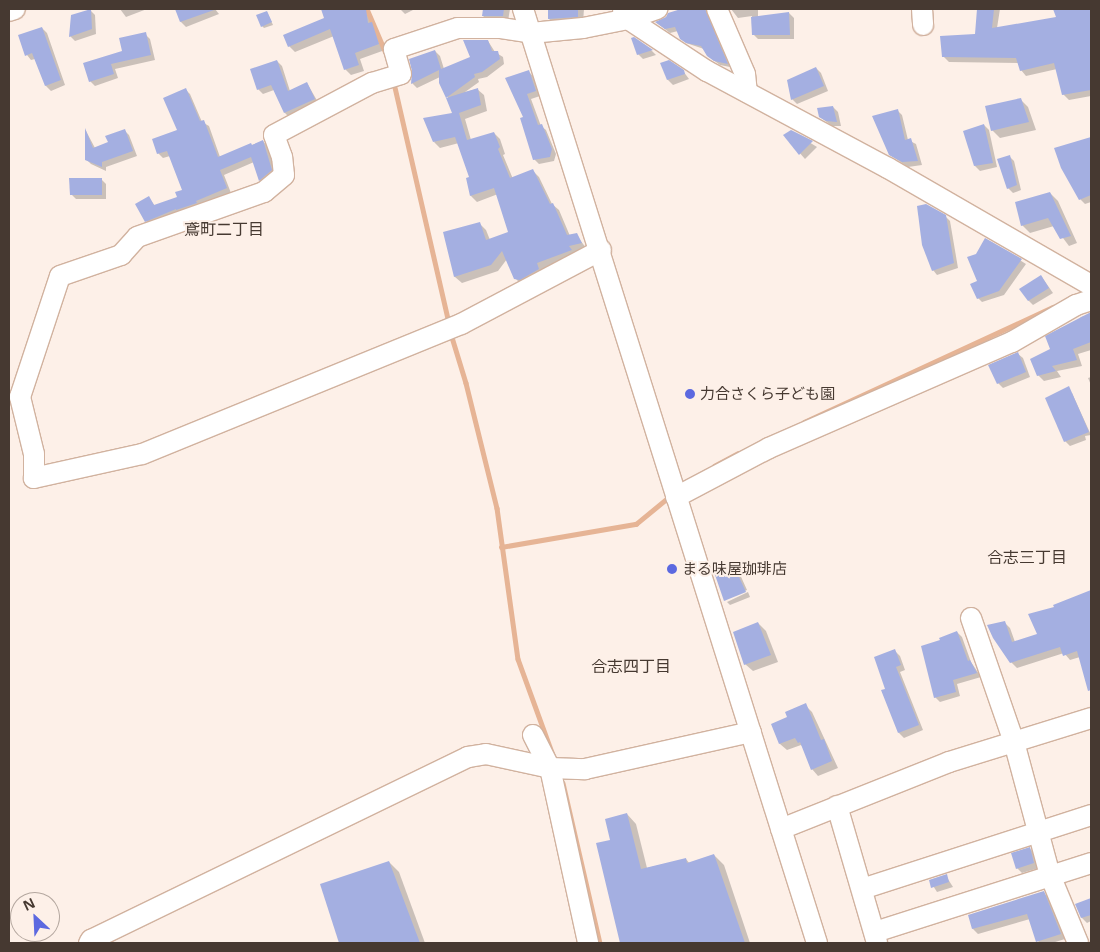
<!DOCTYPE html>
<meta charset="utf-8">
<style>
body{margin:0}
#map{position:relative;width:1100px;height:952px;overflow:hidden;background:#fdf0e8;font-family:"Open Sans","Noto Sans JP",sans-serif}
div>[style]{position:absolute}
.shadow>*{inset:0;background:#0003}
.stream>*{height:4.5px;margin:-2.25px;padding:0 2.25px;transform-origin:2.25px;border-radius:2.25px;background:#e6b495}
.building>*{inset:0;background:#a4afe1}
.roads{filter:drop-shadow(1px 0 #d1b29f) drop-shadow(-1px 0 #d1b29f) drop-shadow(0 1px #d1b29f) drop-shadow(0 -1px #d1b29f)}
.minor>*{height:20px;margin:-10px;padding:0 10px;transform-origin:10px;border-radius:10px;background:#fff}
.dots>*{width:14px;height:14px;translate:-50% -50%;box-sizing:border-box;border:2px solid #fdf0e8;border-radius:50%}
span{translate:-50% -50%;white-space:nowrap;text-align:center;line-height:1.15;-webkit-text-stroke:4px #fdf0e8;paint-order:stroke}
.poi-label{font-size:15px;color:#463931}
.left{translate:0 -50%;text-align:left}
.neighbourhood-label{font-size:16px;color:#463931}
.frame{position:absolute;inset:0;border:10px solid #463931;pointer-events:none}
.north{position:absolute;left:10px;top:892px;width:50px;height:50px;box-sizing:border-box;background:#fdf0e8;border:1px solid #b4a79f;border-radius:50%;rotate:335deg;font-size:14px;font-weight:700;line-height:20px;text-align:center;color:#463931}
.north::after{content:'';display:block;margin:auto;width:18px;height:22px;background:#5c69e0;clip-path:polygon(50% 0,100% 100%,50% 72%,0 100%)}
</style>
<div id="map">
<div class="shadow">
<div style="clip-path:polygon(120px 9px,147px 9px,126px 17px)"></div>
<div style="clip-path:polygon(176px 9px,215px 9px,219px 14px,186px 27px,181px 22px)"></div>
<div style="clip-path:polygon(338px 9px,369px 9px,373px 25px,377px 29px,385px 50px,360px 59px,364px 71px,351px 75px,345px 69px,334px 36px,295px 52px,289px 46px,325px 19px,323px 12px)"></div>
<div style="clip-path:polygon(400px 9px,415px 9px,405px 14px)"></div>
<div style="clip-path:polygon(484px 9px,510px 9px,508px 21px,488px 21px,483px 16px)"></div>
<div style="clip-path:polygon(549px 9px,584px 9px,583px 22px,555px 25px,549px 19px)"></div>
<div style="clip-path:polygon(683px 9px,711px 9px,710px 18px,730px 67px,720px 65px,708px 56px,704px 49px,686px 43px,678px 31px,670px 33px,657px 23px,666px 18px,669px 14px)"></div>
<div style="clip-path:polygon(731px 9px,758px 9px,758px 17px,789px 13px,794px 18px,794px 39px,758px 39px,753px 34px,752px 16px,738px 18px)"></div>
<div style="clip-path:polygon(978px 9px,1000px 9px,997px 28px,1058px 18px,1054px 9px,1091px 9px,1091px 96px,1069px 100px,1063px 94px,1057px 69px,1026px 76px,1021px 70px,1019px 63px,949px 62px,943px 56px,976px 35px)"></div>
<div style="clip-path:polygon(90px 10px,95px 15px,96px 34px,75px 41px,70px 36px)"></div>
<div style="clip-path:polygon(267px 12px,273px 25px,264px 28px,262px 26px)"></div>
<div style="clip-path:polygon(42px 28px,47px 33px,65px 85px,51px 91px,46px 86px,35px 59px,31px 60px,27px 55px)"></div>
<div style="clip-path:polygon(145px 34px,150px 39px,155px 60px,115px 69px,118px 78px,95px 86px,90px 81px)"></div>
<div style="clip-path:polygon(634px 38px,652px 51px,656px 55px,643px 59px,638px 54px)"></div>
<div style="clip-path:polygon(488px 41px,495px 52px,503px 57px,504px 64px,487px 77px,478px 79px,479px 82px,465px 92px,477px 89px,484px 95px,487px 111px,465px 119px,471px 140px,494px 133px,500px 139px,505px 154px,503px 155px,513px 179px,533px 171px,539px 177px,552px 204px,559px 210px,570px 236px,576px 235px,587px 249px,574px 252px,577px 256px,521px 284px,515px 278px,507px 259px,498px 271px,462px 283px,455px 277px,445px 233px,480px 224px,486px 230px,490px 240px,510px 233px,498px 194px,477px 202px,471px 196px,471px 178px,459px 143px,440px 148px,434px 142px,454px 113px,440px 77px,417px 88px,412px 83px,414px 71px,435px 51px,440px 56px,444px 69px,472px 58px)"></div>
<div style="clip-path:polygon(277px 61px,282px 66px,290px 91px,307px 83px,319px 104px,290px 118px,285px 113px,274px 90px,263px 94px,258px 89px)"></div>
<div style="clip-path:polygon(662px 64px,683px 71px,689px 79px,673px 85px,668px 80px)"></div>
<div style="clip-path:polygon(816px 68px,821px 73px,828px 91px,797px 104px,792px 99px)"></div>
<div style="clip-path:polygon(529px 72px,534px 77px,540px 96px,531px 99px,541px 126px,546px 130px,556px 154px,554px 161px,539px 164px,534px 159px,524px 118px)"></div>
<div style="clip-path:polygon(185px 89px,190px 94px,202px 122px,209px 126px,220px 157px,263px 141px,267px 146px,276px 175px,265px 184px,260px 180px,254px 162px,224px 175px,231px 193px,151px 226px,146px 221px,149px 198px,155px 206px,178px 198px,184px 190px,170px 156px,163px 158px,158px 153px,179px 131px)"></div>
<div style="clip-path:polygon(1020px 99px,1028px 107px,1036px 130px,1000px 138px,992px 130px)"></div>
<div style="clip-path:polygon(833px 107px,838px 112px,841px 126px,832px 126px,820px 117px)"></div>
<div style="clip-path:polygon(897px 110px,902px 115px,908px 140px,916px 144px,922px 165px,908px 167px,890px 155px)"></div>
<div style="clip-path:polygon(984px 125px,989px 130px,997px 167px,980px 171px,975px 166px)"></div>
<div style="clip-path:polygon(124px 130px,129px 135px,137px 156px,106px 167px,106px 171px,91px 164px,86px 159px,86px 131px,95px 148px,109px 143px)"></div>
<div style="clip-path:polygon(791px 131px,817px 147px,805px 159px,785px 136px)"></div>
<div style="clip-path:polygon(1091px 138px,1091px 202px,1085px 204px,1080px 199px,1055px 149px)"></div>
<div style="clip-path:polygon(1009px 156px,1014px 161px,1021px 190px,1013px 193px,1008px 188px)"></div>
<div style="clip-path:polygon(101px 179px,106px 184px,106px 199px,76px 199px,71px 194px)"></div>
<div style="clip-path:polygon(1050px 193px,1058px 201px,1077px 243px,1069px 246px,1054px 226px,1030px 233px,1022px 225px)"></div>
<div style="clip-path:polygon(945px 216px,950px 221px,958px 268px,937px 275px,933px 270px)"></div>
<div style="clip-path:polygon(986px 239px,1026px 264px,1004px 295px,982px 302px,978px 298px,979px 281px,976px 255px)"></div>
<div style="clip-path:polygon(1041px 276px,1053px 293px,1033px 305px,1028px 300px)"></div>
<div style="clip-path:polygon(1091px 314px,1091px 350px,1078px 354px,1082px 366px,1057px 371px,1061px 377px,1044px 381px,1038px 375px,1052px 350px,1081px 317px)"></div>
<div style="clip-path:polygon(1018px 354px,1023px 358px,1030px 377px,1003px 388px,998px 383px)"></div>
<div style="clip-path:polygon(1091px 377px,1091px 385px,1088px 378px)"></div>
<div style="clip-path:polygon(1072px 393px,1091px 435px,1085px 436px,1086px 440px,1070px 446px,1065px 441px,1047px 398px)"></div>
<div style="clip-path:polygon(733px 566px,738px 570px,747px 590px,726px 599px,726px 601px,716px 573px)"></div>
<div style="clip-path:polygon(748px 592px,750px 597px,730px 605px,727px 602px)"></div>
<div style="clip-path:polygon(1091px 592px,1091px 690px,1088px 687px,1080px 657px,1070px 660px,1064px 653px,1017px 668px,1011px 662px,1005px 623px,1010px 628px,1015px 642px,1039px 635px,1055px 608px)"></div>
<div style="clip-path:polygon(758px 623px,766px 631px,778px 662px,753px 671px,745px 664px)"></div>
<div style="clip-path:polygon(957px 632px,962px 637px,971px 662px,981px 677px,957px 684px,960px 696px,940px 702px,935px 697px,942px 641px)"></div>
<div style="clip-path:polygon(895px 651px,900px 656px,905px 670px,900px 672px,923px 730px,904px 738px,899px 733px,887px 689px)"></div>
<div style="clip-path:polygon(805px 705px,812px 712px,838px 768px,818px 776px,812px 769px,803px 747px,801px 745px,787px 750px,780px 744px,772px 725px,789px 718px)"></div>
<div style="clip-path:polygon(627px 814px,636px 824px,647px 868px,686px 859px,690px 864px,714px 855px,724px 865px,750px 943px,622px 943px,597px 844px,612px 841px)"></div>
<div style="clip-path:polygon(1030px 849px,1035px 853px,1039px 868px,1022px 873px,1017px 868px)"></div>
<div style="clip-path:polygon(389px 862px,399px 872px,425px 943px,340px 943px,321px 885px)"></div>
<div style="clip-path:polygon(946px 876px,953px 887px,937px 892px,930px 881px)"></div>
<div style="clip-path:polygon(1043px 892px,1048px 897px,1065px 939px,1052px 943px,1039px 943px,1030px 919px,978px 934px,973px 929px,969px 916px)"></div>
<div style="clip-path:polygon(1091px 899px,1091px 921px,1087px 923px,1082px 918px,1077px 905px)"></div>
</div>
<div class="stream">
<div style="left:367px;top:9px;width:46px;rotate:66.8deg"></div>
<div style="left:394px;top:83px;width:247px;rotate:77.1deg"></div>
<div style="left:451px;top:334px;width:51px;rotate:73deg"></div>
<div style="left:466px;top:383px;width:129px;rotate:76.1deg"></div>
<div style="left:497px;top:508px;width:152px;rotate:82.1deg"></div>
<div style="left:518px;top:659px;width:102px;rotate:70deg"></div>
<div style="left:804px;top:422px;width:274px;rotate:-24.8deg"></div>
<div style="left:714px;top:466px;width:27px;rotate:-28deg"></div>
<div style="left:501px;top:547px;width:137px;rotate:-9.7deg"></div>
<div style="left:636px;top:524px;width:44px;rotate:-39.5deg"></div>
<div style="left:563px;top:783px;width:164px;rotate:77deg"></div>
</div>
<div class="building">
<div style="clip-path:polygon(91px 9px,92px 29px,69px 37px,71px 15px)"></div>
<div style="clip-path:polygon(175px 9px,213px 9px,214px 10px,180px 22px)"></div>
<div style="clip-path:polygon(321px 9px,366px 9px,368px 23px,372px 22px,379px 44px,355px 53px,359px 65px,344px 70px,330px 29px,288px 47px,283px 35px,324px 18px)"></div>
<div style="clip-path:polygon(483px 9px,504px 9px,503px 16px,482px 16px)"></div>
<div style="clip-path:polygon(548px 9px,578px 9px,578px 17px,548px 19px)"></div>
<div style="clip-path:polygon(681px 9px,705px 9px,728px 64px,714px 61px,707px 56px,701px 46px,686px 43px,680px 39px,675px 27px,665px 29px,655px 22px,666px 17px,668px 13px)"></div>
<div style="clip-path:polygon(977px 9px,994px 9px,992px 28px,1056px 17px,1053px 9px,1091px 9px,1091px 90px,1062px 95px,1054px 63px,1020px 71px,1016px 58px,942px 57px,940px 36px,975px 34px)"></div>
<div style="clip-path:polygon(267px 11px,272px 22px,261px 27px,256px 15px)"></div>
<div style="clip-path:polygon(789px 12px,790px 35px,752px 35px,751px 17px)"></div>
<div style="clip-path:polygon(42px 27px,61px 80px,45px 86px,32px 53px,25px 56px,18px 35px)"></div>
<div style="clip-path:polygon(146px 32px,151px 55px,111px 64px,114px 74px,89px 82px,83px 63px,122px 51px,119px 38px)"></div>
<div style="clip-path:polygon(634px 37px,653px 50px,637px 55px,631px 38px)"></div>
<div style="clip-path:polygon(463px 40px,488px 40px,492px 51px,498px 51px,500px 59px,482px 72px,474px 74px,475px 77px,446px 98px,439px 83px,439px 70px,411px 84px,412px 71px,409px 59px,435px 50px,441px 69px,470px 57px)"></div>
<div style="clip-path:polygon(277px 60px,288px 91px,307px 82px,315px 99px,284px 113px,271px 85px,257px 90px,250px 69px)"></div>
<div style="clip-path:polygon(669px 60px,684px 70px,685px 74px,667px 80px,660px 63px)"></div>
<div style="clip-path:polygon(816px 67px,824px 86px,791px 100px,787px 80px)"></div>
<div style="clip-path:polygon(529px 70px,536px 91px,527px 94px,538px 125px,542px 124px,552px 149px,550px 157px,533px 160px,520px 118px,523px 117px,505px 78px)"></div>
<div style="clip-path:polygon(186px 88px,200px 121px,204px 120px,218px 157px,251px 143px,252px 145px,263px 140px,272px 170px,259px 181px,251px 157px,220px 170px,227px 188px,196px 201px,197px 203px,176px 210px,176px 209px,145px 222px,135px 204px,149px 196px,154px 205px,177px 197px,175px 192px,182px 190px,167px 151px,157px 154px,152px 139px,177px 130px,163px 98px)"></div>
<div style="clip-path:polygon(478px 88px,481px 105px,459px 113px,467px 140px,494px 132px,500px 147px,498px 149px,510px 178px,533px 169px,550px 204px,553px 203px,567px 235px,577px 233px,582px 243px,569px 246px,572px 250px,537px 263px,539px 269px,520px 280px,514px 279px,502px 251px,491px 265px,454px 277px,443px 232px,480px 222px,486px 240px,508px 232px,494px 188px,470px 196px,466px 178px,469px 177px,455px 137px,433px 142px,423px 118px,452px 113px,446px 98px)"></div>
<div style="clip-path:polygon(1021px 98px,1029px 122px,991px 131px,985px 106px)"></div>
<div style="clip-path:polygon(833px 106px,837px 122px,826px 121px,819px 117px,817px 108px)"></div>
<div style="clip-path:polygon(898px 109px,905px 140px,911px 138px,918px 161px,902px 162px,889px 155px,872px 116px)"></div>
<div style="clip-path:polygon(984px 124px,993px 163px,974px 166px,963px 131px)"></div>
<div style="clip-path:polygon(85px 128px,93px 148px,108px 142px,105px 136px,125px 129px,133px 151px,102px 162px,102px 167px,85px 160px)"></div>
<div style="clip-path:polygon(791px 130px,813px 141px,799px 155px,783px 135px)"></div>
<div style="clip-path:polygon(1091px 137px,1091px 195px,1079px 200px,1061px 168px,1054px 148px)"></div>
<div style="clip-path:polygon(1010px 155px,1017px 185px,1007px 189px,997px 159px)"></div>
<div style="clip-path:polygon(69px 178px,102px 178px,102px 195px,70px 195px)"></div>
<div style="clip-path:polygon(1050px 192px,1071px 236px,1060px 239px,1048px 218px,1021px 226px,1015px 202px)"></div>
<div style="clip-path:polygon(926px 204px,946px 215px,954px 263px,932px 271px,922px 245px,917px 206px)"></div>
<div style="clip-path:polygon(985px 238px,1022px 259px,999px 291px,977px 299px,970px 284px,977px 281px,967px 257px,976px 254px)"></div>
<div style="clip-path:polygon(1041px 275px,1049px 288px,1028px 301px,1019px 289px)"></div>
<div style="clip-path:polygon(1091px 312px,1091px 342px,1073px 349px,1077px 360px,1052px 366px,1056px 371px,1037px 376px,1030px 359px,1050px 349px,1045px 336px)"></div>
<div style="clip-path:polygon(1018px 352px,1026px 372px,997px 384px,988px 365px)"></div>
<div style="clip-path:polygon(1069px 386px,1089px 432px,1064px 442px,1045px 398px)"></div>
<div style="clip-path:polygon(733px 564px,746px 592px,724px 601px,714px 572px)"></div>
<div style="clip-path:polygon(1091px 590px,1091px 690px,1088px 691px,1077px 651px,1063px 656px,1060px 647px,1010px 663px,993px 638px,987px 625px,1005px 621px,1012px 642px,1037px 634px,1028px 614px,1054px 607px,1053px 605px)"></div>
<div style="clip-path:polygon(758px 622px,771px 655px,744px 665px,733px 632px)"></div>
<div style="clip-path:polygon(957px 631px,968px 661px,970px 660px,977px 673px,953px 680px,956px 692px,934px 698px,921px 646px,940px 640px,939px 638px)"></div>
<div style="clip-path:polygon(895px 649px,901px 665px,896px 667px,919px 725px,898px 733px,881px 690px,885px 689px,874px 657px)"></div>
<div style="clip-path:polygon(806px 703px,821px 740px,824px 739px,832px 761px,811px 770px,800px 742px,798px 743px,795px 738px,779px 744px,771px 724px,787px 717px,785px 712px)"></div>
<div style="clip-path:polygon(627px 813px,641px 869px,686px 858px,687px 863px,714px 854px,745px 943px,620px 943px,596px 843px,610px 840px,605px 819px)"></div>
<div style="clip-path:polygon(1030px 847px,1034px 863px,1016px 869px,1011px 853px)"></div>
<div style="clip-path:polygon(389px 861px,420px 943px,339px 943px,320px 884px)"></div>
<div style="clip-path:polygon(947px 874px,949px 882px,931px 888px,929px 880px)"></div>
<div style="clip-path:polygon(1044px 891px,1061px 934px,1036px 942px,1027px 914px,972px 929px,968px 915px)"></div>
<div style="clip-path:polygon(1091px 898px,1091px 915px,1081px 918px,1075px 904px)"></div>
</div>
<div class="roads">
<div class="minor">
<div style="left:523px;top:9px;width:979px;rotate:72.53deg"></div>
<div style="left:717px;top:9px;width:71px;rotate:66.7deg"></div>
<div style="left:745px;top:74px;width:18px;rotate:84deg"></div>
<div style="left:922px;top:9px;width:16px;rotate:86deg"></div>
<div style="left:9px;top:11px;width:6px;rotate:-18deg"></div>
<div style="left:623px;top:12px;width:9px;rotate:54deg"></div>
<div style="left:628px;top:19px;width:95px;rotate:33.4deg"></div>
<div style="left:707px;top:71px;width:205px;rotate:28.2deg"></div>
<div style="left:888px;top:168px;width:234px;rotate:30deg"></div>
<div style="left:601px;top:250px;width:158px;rotate:152.1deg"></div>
<div style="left:461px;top:324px;width:344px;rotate:157.8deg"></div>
<div style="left:142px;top:454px;width:111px;rotate:167.5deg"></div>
<div style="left:34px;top:478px;width:24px;rotate:-90deg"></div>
<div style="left:34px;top:454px;width:59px;rotate:-103.8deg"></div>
<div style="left:20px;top:397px;width:127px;rotate:-71.7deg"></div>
<div style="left:60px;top:276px;width:65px;rotate:-19deg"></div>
<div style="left:121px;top:255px;width:24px;rotate:-48deg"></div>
<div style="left:137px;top:237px;width:135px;rotate:-19.5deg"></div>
<div style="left:264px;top:192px;width:26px;rotate:-40deg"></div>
<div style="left:284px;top:175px;width:18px;rotate:-96deg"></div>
<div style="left:282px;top:157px;width:23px;rotate:-110deg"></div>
<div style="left:274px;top:135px;width:111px;rotate:-28deg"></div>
<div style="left:372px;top:83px;width:30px;rotate:-17deg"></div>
<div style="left:401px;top:74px;width:26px;rotate:-106deg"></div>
<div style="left:394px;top:49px;width:67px;rotate:-18.2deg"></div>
<div style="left:458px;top:28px;width:43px"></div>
<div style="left:501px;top:28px;width:30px;rotate:9deg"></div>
<div style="left:531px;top:33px;width:52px;rotate:-5.5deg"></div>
<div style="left:583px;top:28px;width:46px;rotate:-11.3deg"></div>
<div style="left:628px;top:19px;width:31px;rotate:-19deg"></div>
<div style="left:676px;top:497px;width:105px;rotate:-27.8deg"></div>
<div style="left:769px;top:448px;width:265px;rotate:-23.6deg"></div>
<div style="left:1012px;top:342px;width:74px;rotate:-30deg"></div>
<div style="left:1076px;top:305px;width:16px;rotate:-18deg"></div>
<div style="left:971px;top:618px;width:131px;rotate:70.9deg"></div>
<div style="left:1014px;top:742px;width:138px;rotate:74.9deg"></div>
<div style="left:1050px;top:875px;width:74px;rotate:67.6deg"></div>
<div style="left:533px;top:735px;width:37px;rotate:63deg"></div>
<div style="left:550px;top:768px;width:179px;rotate:77.7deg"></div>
<div style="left:837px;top:806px;width:143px;rotate:73.7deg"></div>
<div style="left:781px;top:829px;width:181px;rotate:-21.7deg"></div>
<div style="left:949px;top:762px;width:149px;rotate:-17.2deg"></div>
<div style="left:862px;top:889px;width:241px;rotate:-17.9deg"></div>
<div style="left:875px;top:932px;width:227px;rotate:-17.7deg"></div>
<div style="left:89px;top:943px;width:4px;rotate:-56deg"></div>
<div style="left:91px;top:940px;width:419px;rotate:-25.9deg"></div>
<div style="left:468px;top:757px;width:18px;rotate:-9deg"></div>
<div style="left:486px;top:754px;width:66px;rotate:12.3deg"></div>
<div style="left:550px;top:768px;width:35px;rotate:2deg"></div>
<div style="left:585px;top:769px;width:170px;rotate:-12.6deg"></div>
</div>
</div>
<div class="dots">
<div style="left:690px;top:394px;background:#5c69e0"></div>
<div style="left:672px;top:569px;background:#5c69e0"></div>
</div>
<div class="poi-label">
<span class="left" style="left:700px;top:394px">力合さくら子ども園</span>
<span class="left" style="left:682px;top:569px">まる味屋珈琲店</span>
</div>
<div class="neighbourhood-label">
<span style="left:224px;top:229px">鳶町二丁目</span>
<span style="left:1027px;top:557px">合志三丁目</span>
<span style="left:631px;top:666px">合志四丁目</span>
</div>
<div class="frame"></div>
<div class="north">N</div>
</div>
